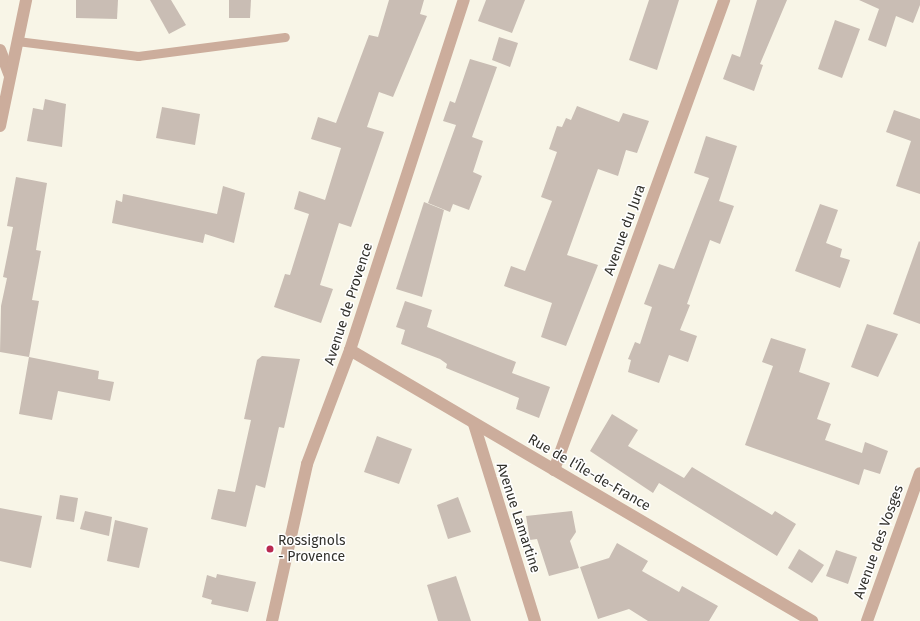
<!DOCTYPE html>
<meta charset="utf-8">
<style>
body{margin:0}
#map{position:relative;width:920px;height:621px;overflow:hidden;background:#f8f5e7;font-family:"Fira Sans",sans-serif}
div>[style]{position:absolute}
.building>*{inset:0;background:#c9bdb4}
.service>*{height:9px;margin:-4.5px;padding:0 4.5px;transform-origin:4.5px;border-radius:4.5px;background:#ccad9c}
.minor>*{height:12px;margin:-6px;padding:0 6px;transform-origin:6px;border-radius:6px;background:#ccad9c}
.dots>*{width:11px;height:11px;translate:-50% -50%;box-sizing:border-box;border:2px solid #fff;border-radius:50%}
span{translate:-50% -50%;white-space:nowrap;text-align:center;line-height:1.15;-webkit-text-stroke:3px #fff;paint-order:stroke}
.street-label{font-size:14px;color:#32312c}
.poi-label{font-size:14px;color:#32312c}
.left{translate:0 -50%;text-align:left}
</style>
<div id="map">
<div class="building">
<div style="clip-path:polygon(76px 0,118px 0,117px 19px,76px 18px)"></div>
<div style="clip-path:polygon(150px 0,171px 0,186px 25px,169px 34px)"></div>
<div style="clip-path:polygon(229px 0,251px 0,250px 18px,229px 18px)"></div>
<div style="clip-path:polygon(389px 0,424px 0,420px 14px,427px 16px,393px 97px,379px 92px,367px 127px,384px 132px,351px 227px,339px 223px,320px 285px,333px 289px,321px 323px,274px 307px,285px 274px,290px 275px,309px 214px,294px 209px,299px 191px,325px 200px,341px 148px,311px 139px,318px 117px,336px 123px,369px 35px,378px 37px)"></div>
<div style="clip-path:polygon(486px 0,525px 0,512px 33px,478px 21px)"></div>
<div style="clip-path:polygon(649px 0,679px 0,657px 70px,629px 60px)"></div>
<div style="clip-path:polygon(757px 0,787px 0,760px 64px,763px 65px,754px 91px,723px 79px,732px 54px,740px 57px)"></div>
<div style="clip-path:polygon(859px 0,920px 0,920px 5px,913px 23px,896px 16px,886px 47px,868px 40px,879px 9px)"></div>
<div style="clip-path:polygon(835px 20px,860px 29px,842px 78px,818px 69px)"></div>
<div style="clip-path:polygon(499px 37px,518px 43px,510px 67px,492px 60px)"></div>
<div style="clip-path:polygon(470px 59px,497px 67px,472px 137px,483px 141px,473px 172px,482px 176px,469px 210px,453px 204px,450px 212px,428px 203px,456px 125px,443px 121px,450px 101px,455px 103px)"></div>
<div style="clip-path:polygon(45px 99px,66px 104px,62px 147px,27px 141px,33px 108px,43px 110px)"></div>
<div style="clip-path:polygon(577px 106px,619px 122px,623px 113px,649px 121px,637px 153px,626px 150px,618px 176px,598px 169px,567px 255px,598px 265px,566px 346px,541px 337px,552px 303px,504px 286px,511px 266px,525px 271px,552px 201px,541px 197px,557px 152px,549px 149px,557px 126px,562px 127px,566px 118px,571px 120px)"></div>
<div style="clip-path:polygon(162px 107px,200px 114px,195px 145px,156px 138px)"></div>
<div style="clip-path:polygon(894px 110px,920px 119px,920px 194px,896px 186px,911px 141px,886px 132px)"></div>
<div style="clip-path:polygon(706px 136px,737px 146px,719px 201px,734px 206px,720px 244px,710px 240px,687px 304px,690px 305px,680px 330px,697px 336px,688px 362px,669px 355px,659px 383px,628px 372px,631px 360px,628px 359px,635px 342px,640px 344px,652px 307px,644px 304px,659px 264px,674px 269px,709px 178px,694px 173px)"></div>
<div style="clip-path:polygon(16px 177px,47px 183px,36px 250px,41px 251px,32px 300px,39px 301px,29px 357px,0 352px,1px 306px,7px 278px,3px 277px,13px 227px,7px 226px)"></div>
<div style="clip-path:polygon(223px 186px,245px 193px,234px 243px,205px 234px,203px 243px,112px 223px,116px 200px,122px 202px,123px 194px,217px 214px)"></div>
<div style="clip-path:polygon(424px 202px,444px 210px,422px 297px,396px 289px)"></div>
<div style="clip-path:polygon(820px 204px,838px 210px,826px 243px,842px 249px,840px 257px,850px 260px,840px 288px,795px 271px)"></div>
<div style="clip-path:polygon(919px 241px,920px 242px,920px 324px,893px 314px)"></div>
<div style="clip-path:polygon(405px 301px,432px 310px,427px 327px,516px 362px,512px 373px,550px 387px,539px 418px,516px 409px,519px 398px,446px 368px,447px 364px,440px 359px,401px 344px,405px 330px,396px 327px)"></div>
<div style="clip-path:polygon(867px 324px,898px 334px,878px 377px,851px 367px)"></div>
<div style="clip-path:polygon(771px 338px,806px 349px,799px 372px,830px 383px,817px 419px,831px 424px,825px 440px,862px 453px,865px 442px,888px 451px,880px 474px,864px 469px,859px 485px,745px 445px,773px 366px,762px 362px)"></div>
<div style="clip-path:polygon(262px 356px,300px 359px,284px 428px,279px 427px,265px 488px,256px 485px,246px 527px,211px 519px,218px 489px,235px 492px,251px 420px,244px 419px,257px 360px)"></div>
<div style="clip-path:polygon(29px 357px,99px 371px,98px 379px,114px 382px,110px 401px,58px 391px,52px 420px,19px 414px)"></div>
<div style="clip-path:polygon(612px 414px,638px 430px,628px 446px,684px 478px,692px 467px,772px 515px,775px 511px,796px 524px,777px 556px,659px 483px,653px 493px,590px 451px)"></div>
<div style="clip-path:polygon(377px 436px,412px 449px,399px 484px,364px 472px)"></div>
<div style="clip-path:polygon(60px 495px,78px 498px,74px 522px,56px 519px)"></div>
<div style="clip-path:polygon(458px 497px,471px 532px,448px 539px,437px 505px)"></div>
<div style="clip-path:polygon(0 508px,42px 516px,31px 568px,0 561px)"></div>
<div style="clip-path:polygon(85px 511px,112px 517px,109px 536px,80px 529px)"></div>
<div style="clip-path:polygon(572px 511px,576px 532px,570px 541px,579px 568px,549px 576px,537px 539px,530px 540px,526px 516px)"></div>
<div style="clip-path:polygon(115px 520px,148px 528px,139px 568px,107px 561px)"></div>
<div style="clip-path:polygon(617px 543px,648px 561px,642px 571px,679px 592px,682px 586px,718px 606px,709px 621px,648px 621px,629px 609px,598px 619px,580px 567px,609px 558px)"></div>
<div style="clip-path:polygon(799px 549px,824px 565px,812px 583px,788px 568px)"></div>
<div style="clip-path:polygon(836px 550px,857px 557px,848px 584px,826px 576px)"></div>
<div style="clip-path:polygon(217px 574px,256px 582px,248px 612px,211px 604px,212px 600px,202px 597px,207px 575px,216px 578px)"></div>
<div style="clip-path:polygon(456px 576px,471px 621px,438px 621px,427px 585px)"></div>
</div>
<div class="service">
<div style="left:17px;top:41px;width:122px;rotate:7.1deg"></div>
<div style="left:138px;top:56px;width:148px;rotate:-7.4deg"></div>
</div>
<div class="minor">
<div style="left:0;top:50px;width:26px;rotate:69deg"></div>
<div style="left:0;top:126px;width:129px;rotate:-78.3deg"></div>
<div style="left:350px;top:350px;width:536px;rotate:30.4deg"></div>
<div style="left:474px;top:424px;width:206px;rotate:72.8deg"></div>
<div style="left:554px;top:470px;width:500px;rotate:-70.1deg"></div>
<div style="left:272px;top:621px;width:161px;rotate:-77.4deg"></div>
<div style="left:307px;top:464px;width:122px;rotate:-69.3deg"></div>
<div style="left:350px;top:350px;width:368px;rotate:-72deg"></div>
<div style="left:867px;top:621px;width:157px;rotate:-70.3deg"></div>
</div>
<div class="dots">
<div style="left:270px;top:549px;background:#b92950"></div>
</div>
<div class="street-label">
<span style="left:625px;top:230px;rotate:-70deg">Avenue du Jura</span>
<span style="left:349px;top:304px;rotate:-72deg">Avenue de Provence</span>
<span style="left:589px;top:473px;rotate:30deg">Rue de l'Île-de-France</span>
<span style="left:518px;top:518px;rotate:72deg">Avenue Lamartine</span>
<span style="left:879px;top:542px;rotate:-70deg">Avenue des Vosges</span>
</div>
<div class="poi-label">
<span class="left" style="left:278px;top:549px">Rossignols<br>- Provence</span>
</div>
</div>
